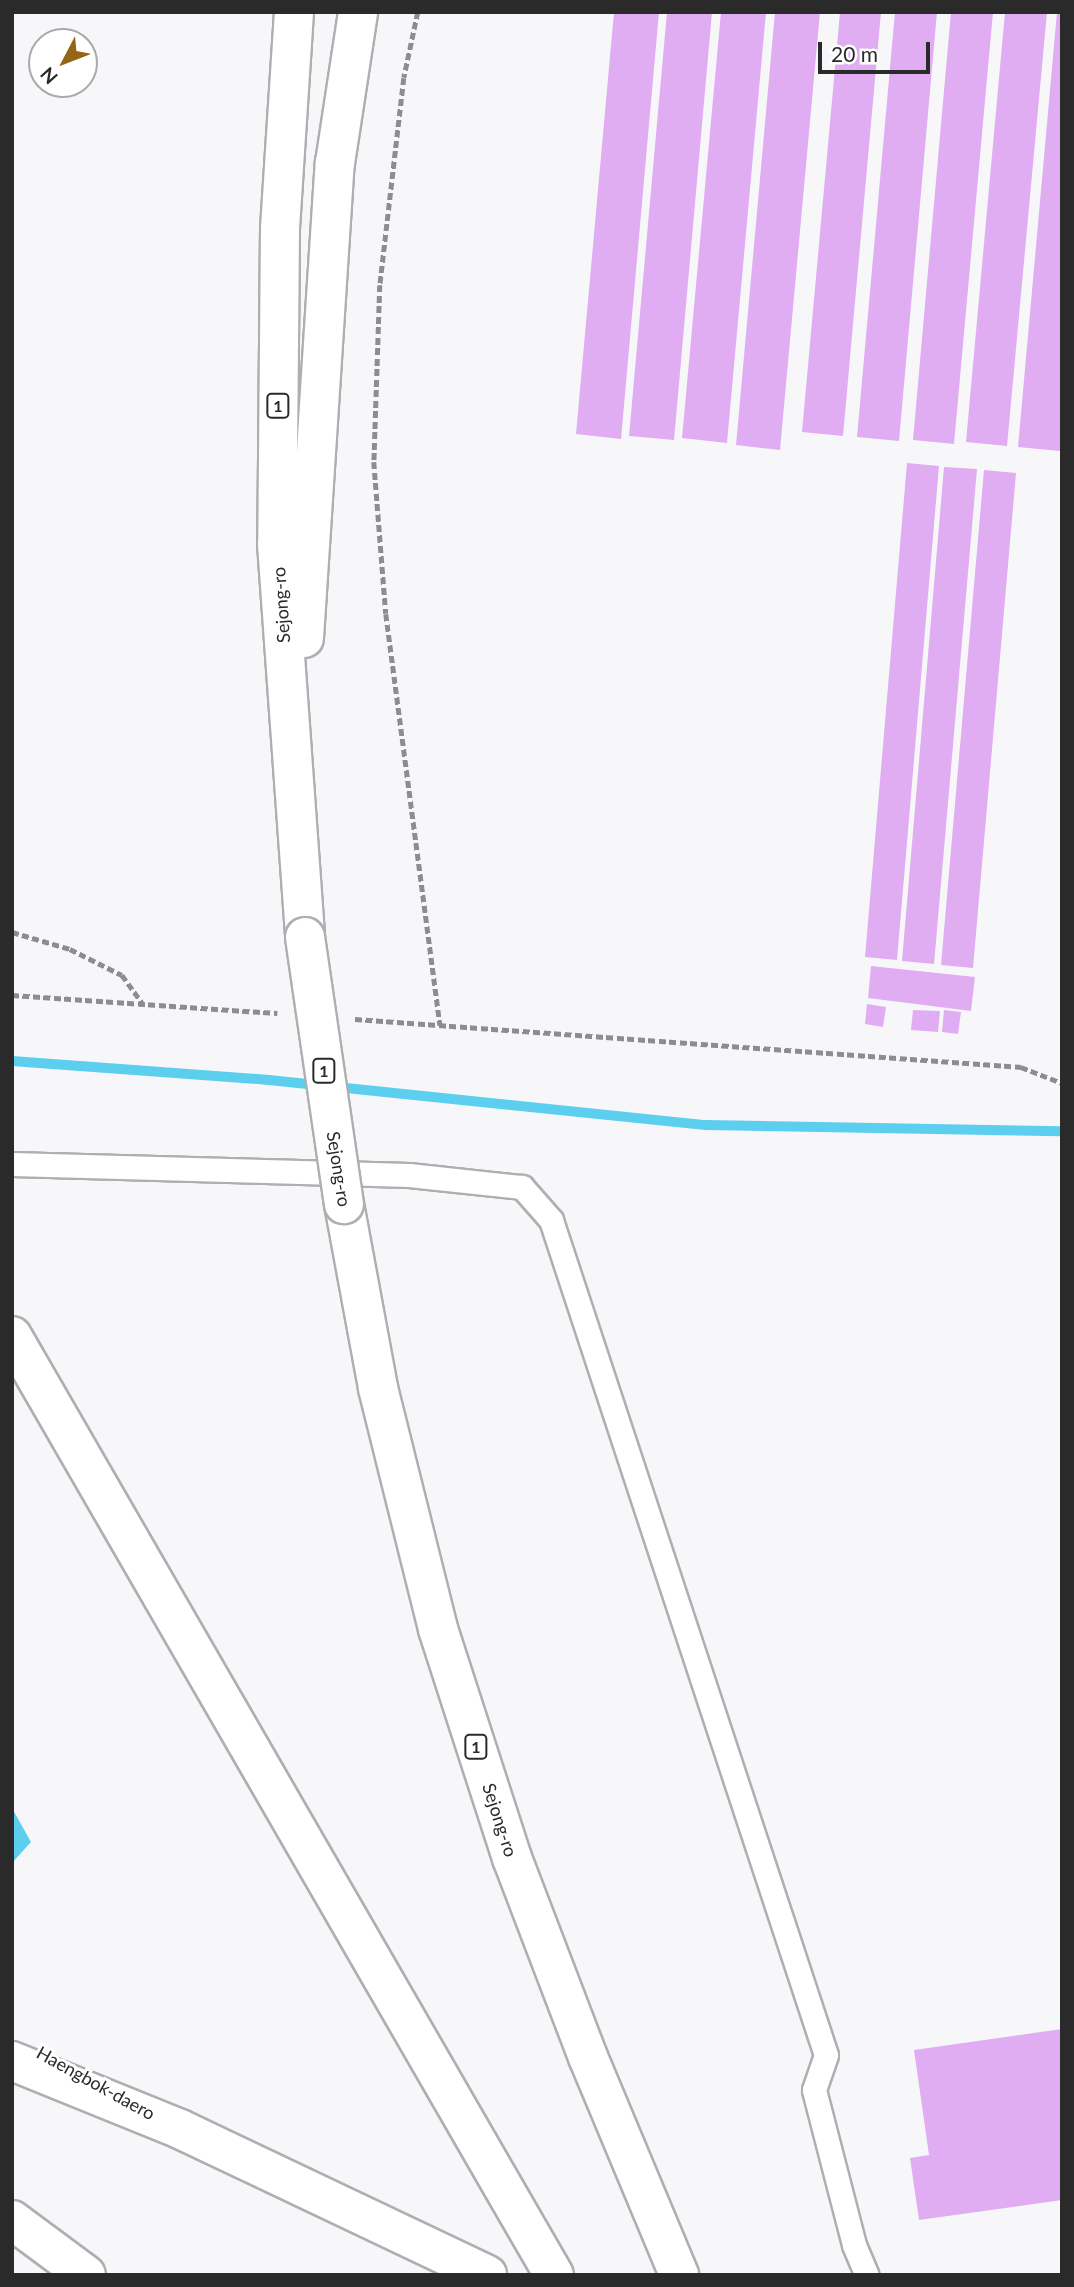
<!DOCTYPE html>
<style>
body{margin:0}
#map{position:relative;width:1074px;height:2287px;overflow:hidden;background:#f7f7fa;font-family:Lato,sans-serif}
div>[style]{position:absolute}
.water>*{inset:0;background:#5dcfee}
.stream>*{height:10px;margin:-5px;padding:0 5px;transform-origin:5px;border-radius:5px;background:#5dcfee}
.building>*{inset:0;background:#e0adf3}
.path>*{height:4.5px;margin-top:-2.25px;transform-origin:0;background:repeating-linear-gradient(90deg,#8d8d8f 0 7px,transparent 0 10.5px)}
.roads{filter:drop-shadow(2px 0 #afafb2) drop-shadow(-2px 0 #afafb2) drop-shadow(0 2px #afafb2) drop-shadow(0 -2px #afafb2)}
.lane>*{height:23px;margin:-11.5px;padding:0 11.5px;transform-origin:11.5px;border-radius:11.5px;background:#fff}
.highway>*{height:38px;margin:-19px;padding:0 19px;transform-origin:19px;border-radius:19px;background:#fff}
.bridges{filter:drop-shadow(2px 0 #afafb2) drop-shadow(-2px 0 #afafb2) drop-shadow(0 2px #afafb2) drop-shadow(0 -2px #afafb2)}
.highway-bridge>*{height:38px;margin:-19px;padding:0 19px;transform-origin:19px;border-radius:19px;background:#fff}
span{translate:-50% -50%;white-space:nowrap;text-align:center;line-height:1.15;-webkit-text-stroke:6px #fff;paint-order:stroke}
.shield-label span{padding:2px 5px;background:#fff;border:2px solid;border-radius:5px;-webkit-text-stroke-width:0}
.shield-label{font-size:16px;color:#2a2a2b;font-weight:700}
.street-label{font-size:18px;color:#2a2a2b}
.frame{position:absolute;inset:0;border:14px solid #2a2a2b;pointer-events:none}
.north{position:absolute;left:28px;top:28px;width:70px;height:70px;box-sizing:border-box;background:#fff;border:2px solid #aaa;border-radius:50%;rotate:228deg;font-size:19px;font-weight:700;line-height:28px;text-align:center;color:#2a2a2b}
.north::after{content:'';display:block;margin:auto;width:24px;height:32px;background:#956516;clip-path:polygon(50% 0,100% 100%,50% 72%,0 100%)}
.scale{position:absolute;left:818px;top:42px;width:112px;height:32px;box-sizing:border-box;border:4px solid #2a2a2b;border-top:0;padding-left:9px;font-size:21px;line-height:24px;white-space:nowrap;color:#2a2a2b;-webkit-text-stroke:5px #fff;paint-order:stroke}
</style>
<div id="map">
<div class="water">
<div style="clip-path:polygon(12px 1808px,31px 1842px,12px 1863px)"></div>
</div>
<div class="stream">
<div style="left:12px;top:1061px;width:258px;rotate:4.2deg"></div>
<div style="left:269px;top:1080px;width:439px;rotate:5.9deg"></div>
<div style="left:706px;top:1125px;width:356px;rotate:1deg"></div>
</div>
<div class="building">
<div style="clip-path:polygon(614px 12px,659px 12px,621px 439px,576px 434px)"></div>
<div style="clip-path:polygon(667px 12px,712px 12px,674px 440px,629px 436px)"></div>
<div style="clip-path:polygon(721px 12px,766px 12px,727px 443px,682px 438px)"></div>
<div style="clip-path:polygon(775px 12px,820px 12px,780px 450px,736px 445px)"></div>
<div style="clip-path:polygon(840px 12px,881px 12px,843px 436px,802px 432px)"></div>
<div style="clip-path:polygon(895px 12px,937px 12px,899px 441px,857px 437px)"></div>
<div style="clip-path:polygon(951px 12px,993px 12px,954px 444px,913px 440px)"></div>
<div style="clip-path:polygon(1005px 12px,1047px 12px,1007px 446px,966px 442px)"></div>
<div style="clip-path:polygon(1057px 12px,1062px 12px,1060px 451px,1018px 447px)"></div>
<div style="clip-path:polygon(907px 463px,939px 466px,897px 960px,865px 957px)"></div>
<div style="clip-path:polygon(944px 467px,977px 469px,934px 964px,902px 961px)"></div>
<div style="clip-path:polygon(984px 470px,1016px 473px,973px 968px,941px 965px)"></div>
<div style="clip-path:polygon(871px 966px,975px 977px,971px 1011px,868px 998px)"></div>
<div style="clip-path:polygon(867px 1004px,886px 1007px,883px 1027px,865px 1024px)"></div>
<div style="clip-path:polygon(913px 1010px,940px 1011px,938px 1032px,911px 1030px)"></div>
<div style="clip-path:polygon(944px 1010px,961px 1012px,958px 1034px,942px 1032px)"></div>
<div style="clip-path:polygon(1062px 2029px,1062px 2200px,919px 2220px,910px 2158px,929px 2155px,914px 2050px)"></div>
</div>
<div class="path">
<div style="left:418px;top:12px;width:67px;rotate:102deg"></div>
<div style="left:404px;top:78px;width:208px;rotate:96.6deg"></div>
<div style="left:380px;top:285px;width:177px;rotate:91.9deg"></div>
<div style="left:374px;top:462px;width:152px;rotate:85.5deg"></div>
<div style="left:386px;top:614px;width:415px;rotate:82.5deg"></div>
<div style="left:12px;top:932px;width:60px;rotate:16.3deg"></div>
<div style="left:70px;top:949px;width:58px;rotate:26.6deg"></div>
<div style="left:122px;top:975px;width:34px;rotate:54deg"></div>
<div style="left:12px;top:995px;width:266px;rotate:3.9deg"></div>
<div style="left:355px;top:1019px;width:668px;rotate:4.12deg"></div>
<div style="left:1021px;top:1067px;width:44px;rotate:21.3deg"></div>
</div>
<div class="roads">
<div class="lane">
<div style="left:12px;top:1164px;width:397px;rotate:1.6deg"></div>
<div style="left:409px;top:1175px;width:114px;rotate:6.1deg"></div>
<div style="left:522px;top:1187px;width:44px;rotate:48.7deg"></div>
<div style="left:551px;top:1220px;width:879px;rotate:71.77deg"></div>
<div style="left:826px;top:2055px;width:37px;rotate:109deg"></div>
<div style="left:814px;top:2090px;width:160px;rotate:75.5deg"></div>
<div style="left:854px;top:2245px;width:33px;rotate:67deg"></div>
</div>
<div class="highway">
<div style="left:294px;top:12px;width:217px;rotate:93.7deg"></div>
<div style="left:280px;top:229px;width:315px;rotate:90.5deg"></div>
<div style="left:277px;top:544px;width:394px;rotate:85.9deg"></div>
<div style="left:304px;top:638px;width:476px;rotate:-86.3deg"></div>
<div style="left:335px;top:163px;width:153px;rotate:-81.3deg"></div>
<div style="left:344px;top:1204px;width:187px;rotate:79.5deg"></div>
<div style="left:378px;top:1388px;width:248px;rotate:76deg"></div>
<div style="left:438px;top:1629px;width:241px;rotate:72.1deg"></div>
<div style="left:512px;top:1858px;width:213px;rotate:69.1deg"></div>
<div style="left:588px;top:2057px;width:236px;rotate:67.3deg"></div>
<div style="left:12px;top:1336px;width:1084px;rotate:60.01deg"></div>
<div style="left:12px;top:2061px;width:181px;rotate:22deg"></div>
<div style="left:180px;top:2129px;width:340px;rotate:25.4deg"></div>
<div style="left:12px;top:2220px;width:92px;rotate:36.6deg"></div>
</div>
</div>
<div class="bridges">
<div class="highway-bridge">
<div style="left:305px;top:937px;width:270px;rotate:81.7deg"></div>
</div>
</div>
<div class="shield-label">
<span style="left:278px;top:406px">1</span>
<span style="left:324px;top:1071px">1</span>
<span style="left:476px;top:1747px">1</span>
</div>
<div class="street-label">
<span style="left:281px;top:605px;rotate:-94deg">Sejong-ro</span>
<span style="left:339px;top:1169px;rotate:81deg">Sejong-ro</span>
<span style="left:500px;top:1820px;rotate:72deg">Sejong-ro</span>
<span style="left:96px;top:2083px;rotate:29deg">Haengbok-daero</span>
</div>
<div class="frame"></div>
<div class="north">N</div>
<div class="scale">20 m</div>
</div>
